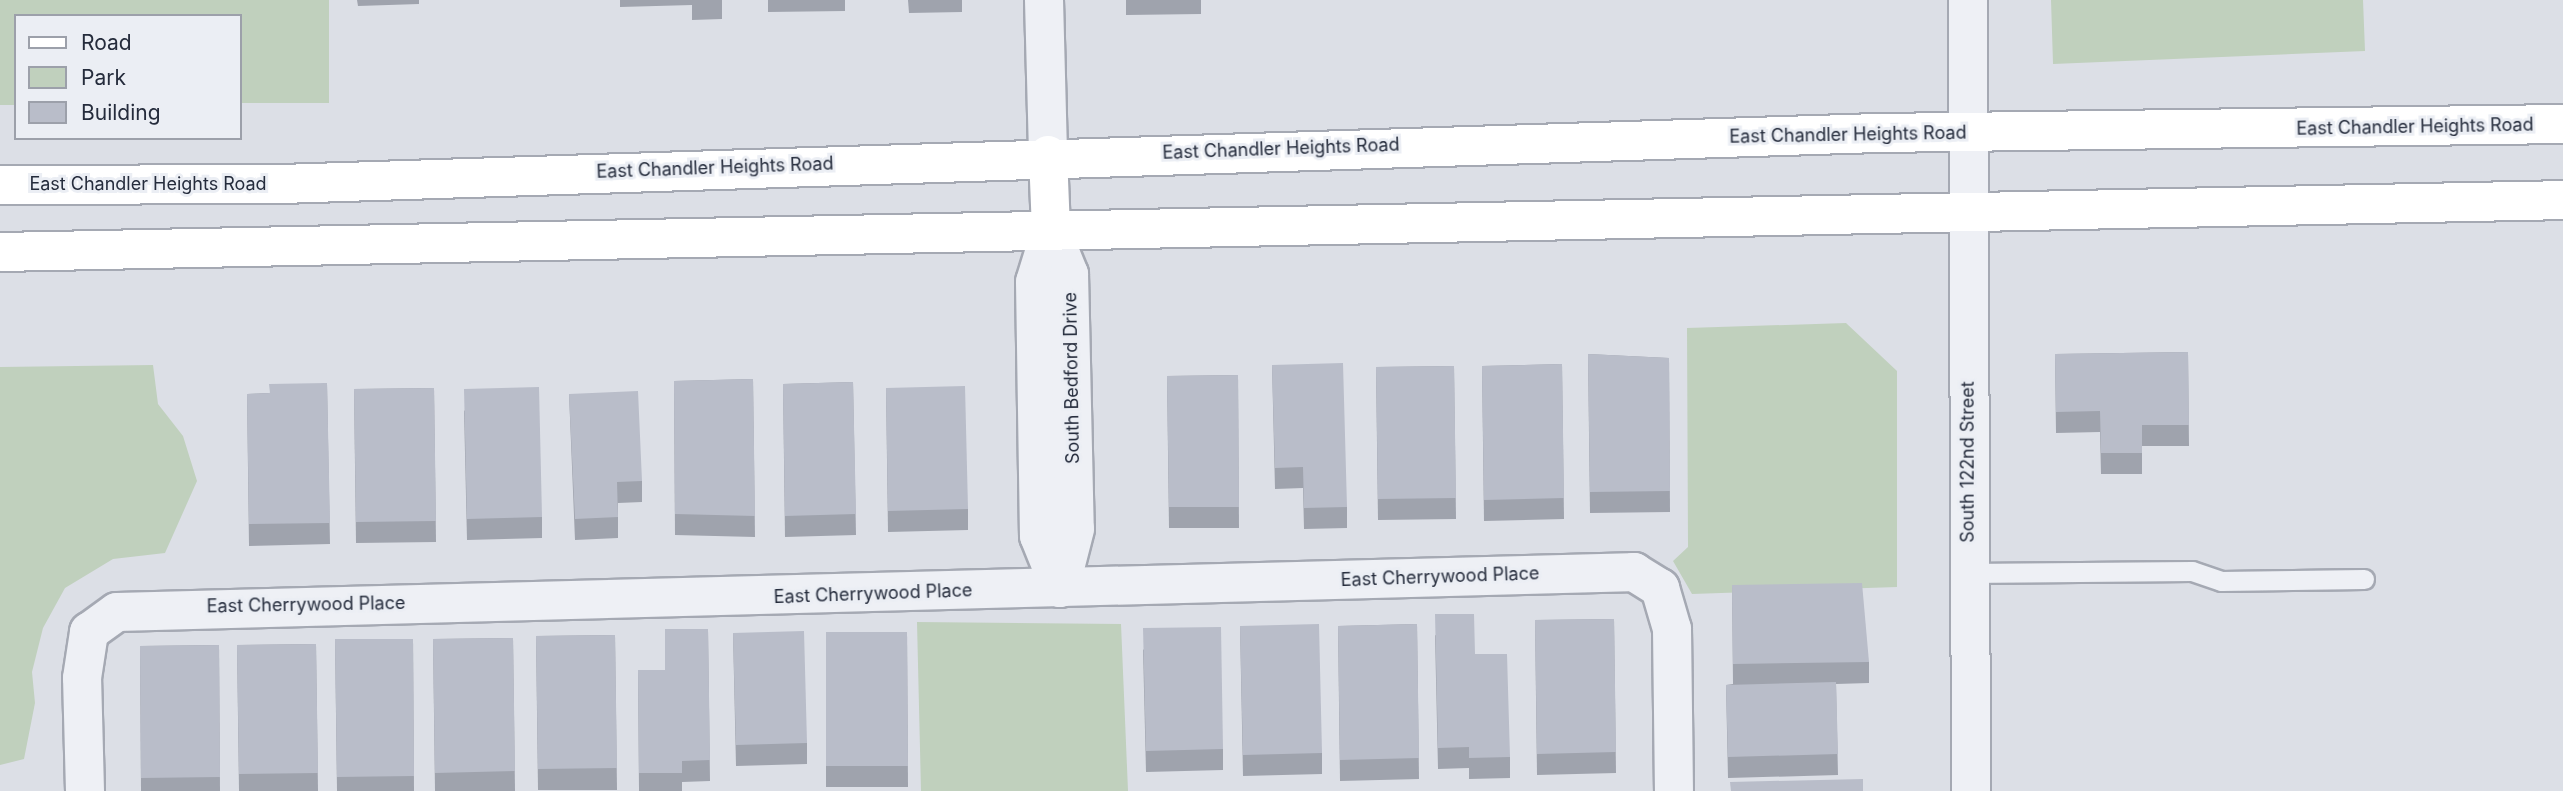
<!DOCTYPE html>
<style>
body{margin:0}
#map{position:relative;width:2563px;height:791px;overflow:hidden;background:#dcdfe6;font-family:Inter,sans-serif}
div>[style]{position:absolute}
.green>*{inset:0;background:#c0d0bd}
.roads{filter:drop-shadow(2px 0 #a5a9b3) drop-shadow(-2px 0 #a5a9b3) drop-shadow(0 2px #a5a9b3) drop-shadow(0 -2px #a5a9b3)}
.service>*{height:19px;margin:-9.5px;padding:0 9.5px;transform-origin:9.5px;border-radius:9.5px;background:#eef0f5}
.minor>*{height:38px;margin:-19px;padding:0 19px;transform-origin:19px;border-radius:19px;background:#eef0f5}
.secondary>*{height:38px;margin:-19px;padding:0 19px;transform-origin:19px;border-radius:19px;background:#fff}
.wall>*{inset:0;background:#9fa3ad}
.building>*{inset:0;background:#b9bdc9}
span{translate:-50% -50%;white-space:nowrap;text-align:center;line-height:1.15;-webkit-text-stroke:6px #ebeef4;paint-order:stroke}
.street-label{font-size:18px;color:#252c3c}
.legend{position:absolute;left:14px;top:14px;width:228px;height:126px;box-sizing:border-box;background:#ebeef4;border:2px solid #9ca0aa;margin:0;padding:9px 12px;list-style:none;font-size:21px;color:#252c3c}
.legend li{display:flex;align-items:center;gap:14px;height:35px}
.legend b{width:35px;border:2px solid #9ca0aa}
</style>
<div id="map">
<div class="green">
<div style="clip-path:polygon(0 0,329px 0,329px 103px,240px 103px,240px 16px,16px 16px,16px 105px,0 105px)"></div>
<div style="clip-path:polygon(2051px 0,2363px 0,2365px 51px,2053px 64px)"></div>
<div style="clip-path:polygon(1846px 323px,1897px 371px,1897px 587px,1692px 594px,1673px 561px,1688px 547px,1687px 328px)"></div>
<div style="clip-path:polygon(153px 365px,158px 404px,183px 436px,197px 481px,165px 553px,113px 559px,65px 588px,43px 628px,32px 672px,35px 703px,24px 759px,0 765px,0 367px)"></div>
<div style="clip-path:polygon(917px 622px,1121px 624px,1128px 791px,921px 791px)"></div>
</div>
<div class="roads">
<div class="service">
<div style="left:1967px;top:573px;width:225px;rotate:-0.5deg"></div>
<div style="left:2192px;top:571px;width:31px;rotate:19deg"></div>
<div style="left:2221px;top:581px;width:143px;rotate:-0.8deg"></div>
</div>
<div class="minor">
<div style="left:1044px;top:0;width:155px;rotate:88.5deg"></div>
<div style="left:1968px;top:0;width:791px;rotate:89.78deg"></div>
<div style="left:1051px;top:230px;width:54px;rotate:107.1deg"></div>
<div style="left:1035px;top:282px;width:254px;rotate:89.1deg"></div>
<div style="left:1039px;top:536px;width:56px;rotate:68deg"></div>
<div style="left:1051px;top:230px;width:48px;rotate:67.8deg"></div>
<div style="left:1069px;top:274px;width:255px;rotate:88.7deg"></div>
<div style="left:1075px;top:529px;width:61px;rotate:104.3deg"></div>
<div style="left:85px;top:791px;width:113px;rotate:-91.5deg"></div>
<div style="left:82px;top:678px;width:47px;rotate:-81.3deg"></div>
<div style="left:89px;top:632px;width:34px;rotate:-36deg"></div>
<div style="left:117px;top:612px;width:1518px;rotate:-1.51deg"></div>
<div style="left:1634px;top:572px;width:31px;rotate:32deg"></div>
<div style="left:1660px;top:588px;width:43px;rotate:73.7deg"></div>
<div style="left:1672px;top:629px;width:162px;rotate:89.3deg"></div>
</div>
<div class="secondary">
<div style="left:1048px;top:155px;width:75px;rotate:87.7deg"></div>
<div style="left:0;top:185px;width:281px;rotate:-0.2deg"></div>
<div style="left:281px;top:184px;width:1598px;rotate:-1.83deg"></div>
<div style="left:1878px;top:133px;width:685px;rotate:-0.75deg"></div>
<div style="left:0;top:252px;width:2564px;rotate:-1.16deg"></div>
</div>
</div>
<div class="wall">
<div style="clip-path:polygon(357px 0,419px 0,419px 4px,358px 6px)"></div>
<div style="clip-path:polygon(620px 0,722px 0,722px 19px,692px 20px,692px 5px,620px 7px)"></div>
<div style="clip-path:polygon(768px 0,845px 0,845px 11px,768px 12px)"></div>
<div style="clip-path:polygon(908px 0,962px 0,962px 12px,909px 13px)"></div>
<div style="clip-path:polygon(1126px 0,1201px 0,1201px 14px,1126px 15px)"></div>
<div style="clip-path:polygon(2188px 352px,2189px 446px,2142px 446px,2142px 474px,2101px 474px,2100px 432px,2056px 433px,2055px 354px)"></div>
<div style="clip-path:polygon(1588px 354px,1669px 358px,1670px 512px,1590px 513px)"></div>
<div style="clip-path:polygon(1562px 364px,1564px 519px,1484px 521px,1482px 366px)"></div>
<div style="clip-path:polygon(1272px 365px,1347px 507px,1347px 528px,1304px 529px,1303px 488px,1275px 489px)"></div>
<div style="clip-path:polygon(1454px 366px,1456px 519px,1378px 520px,1376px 367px)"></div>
<div style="clip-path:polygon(1238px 375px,1239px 528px,1169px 528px,1167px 376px)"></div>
<div style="clip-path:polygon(753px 379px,755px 537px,675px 535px,674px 381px)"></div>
<div style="clip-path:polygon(853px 382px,856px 535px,785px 537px,783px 384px)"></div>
<div style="clip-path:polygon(327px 383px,330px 544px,249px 546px,247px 394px,269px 393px)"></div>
<div style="clip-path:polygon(434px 388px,436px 542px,356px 543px,354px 389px)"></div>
<div style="clip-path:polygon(886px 388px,968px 509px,968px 530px,888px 532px)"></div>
<div style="clip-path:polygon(569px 394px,642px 481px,642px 502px,618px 503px,618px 538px,575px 540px)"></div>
<div style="clip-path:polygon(464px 410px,542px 517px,542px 538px,467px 540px)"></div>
<div style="clip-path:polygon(1732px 585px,1869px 662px,1869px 683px,1836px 684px,1838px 775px,1728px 778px,1726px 685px,1733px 684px)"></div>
<div style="clip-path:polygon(1614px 619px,1616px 773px,1537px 775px,1535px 620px)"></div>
<div style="clip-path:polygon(1417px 624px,1419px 779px,1340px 781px,1338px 626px)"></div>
<div style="clip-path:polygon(1240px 626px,1322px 753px,1322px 774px,1243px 776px)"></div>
<div style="clip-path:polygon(708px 629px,710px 781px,682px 782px,682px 791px,639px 791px,638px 670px,665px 670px)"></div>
<div style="clip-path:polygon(826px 632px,907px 632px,908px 787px,826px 787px)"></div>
<div style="clip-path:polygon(733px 633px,807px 743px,807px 764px,736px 766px)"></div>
<div style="clip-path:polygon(615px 635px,617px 790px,538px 790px,536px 636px)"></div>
<div style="clip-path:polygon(1435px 635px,1475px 654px,1510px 757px,1510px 778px,1469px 779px,1469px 768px,1438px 769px)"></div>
<div style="clip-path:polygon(513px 638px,515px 791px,435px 791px,433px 639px)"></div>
<div style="clip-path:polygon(335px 639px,413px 639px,414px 791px,337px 791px)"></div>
<div style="clip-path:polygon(316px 644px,318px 791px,239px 791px,237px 645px)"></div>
<div style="clip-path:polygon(219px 645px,220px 791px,141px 791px,140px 646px)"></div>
<div style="clip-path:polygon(1143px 649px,1223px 749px,1223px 770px,1146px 772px)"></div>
</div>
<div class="building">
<div style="clip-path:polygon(2188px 352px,2189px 425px,2142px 425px,2142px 453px,2101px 453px,2100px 411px,2056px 412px,2055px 354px)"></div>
<div style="clip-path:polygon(1588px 354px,1669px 358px,1670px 491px,1590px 492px)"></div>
<div style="clip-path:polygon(1343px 363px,1347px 507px,1304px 508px,1303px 467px,1275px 468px,1272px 365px)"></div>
<div style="clip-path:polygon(1562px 364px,1564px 498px,1484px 500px,1482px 366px)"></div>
<div style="clip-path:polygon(1454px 366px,1456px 498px,1378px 499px,1376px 367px)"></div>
<div style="clip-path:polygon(1238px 375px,1239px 507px,1169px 507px,1167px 376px)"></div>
<div style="clip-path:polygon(753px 379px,755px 516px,675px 514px,674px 381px)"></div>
<div style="clip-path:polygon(853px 382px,856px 514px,785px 516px,783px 384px)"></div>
<div style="clip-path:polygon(327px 383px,330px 523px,249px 524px,247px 394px,270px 393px,269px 384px)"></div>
<div style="clip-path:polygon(965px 386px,968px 509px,888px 511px,886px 388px)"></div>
<div style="clip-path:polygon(539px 387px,542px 517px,467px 519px,464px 389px)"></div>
<div style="clip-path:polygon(434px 388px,436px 521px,356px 522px,354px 389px)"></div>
<div style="clip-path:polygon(638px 391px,642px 481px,617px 482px,618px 517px,575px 519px,569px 394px)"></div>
<div style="clip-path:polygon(1862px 583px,1869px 662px,1733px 664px,1732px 585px)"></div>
<div style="clip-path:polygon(1435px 614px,1474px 614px,1475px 654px,1507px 654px,1510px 757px,1469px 758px,1469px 747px,1438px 748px)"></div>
<div style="clip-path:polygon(1614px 619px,1616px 752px,1537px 754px,1535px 620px)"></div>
<div style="clip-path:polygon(1319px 624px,1322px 753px,1243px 755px,1240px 626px)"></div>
<div style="clip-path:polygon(1417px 624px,1419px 758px,1340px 760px,1338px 626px)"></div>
<div style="clip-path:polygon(1221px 627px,1223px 749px,1146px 751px,1143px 628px)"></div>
<div style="clip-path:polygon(665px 629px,708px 629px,710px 760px,682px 761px,682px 773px,639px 773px,638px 670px,665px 670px)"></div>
<div style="clip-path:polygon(804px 631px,807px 743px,736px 745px,733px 633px)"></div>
<div style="clip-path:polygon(826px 632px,907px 632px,908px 766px,826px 766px)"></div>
<div style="clip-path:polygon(615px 635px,617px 768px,538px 769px,536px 636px)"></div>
<div style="clip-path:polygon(513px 638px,515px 771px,435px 773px,433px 639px)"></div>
<div style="clip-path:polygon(335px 639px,413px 639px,414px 776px,337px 777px)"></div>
<div style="clip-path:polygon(316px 644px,318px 773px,239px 774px,237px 645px)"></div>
<div style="clip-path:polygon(219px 645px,220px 777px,141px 778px,140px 646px)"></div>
<div style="clip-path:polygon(1836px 682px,1838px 754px,1728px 757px,1726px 685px)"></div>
<div style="clip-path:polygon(1863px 779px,1863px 791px,1731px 791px,1730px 782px)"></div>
</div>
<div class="street-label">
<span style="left:2415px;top:127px;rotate:-1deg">East Chandler Heights Road</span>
<span style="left:1848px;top:135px;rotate:-1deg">East Chandler Heights Road</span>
<span style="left:1281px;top:149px;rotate:-2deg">East Chandler Heights Road</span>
<span style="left:715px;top:168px;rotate:-2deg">East Chandler Heights Road</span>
<span style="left:148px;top:184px">East Chandler Heights Road</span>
<span style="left:1072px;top:378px;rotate:-91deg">South Bedford Drive</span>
<span style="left:1968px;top:462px;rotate:-90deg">South 122nd Street</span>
<span style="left:1440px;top:577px;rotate:-2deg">East Cherrywood Place</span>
<span style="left:873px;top:594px;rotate:-2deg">East Cherrywood Place</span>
<span style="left:306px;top:605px;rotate:-1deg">East Cherrywood Place</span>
</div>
<ul class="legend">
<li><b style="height:9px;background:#fff"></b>Road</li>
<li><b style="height:19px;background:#c0d0bd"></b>Park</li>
<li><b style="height:19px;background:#b9bdc9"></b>Building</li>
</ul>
</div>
